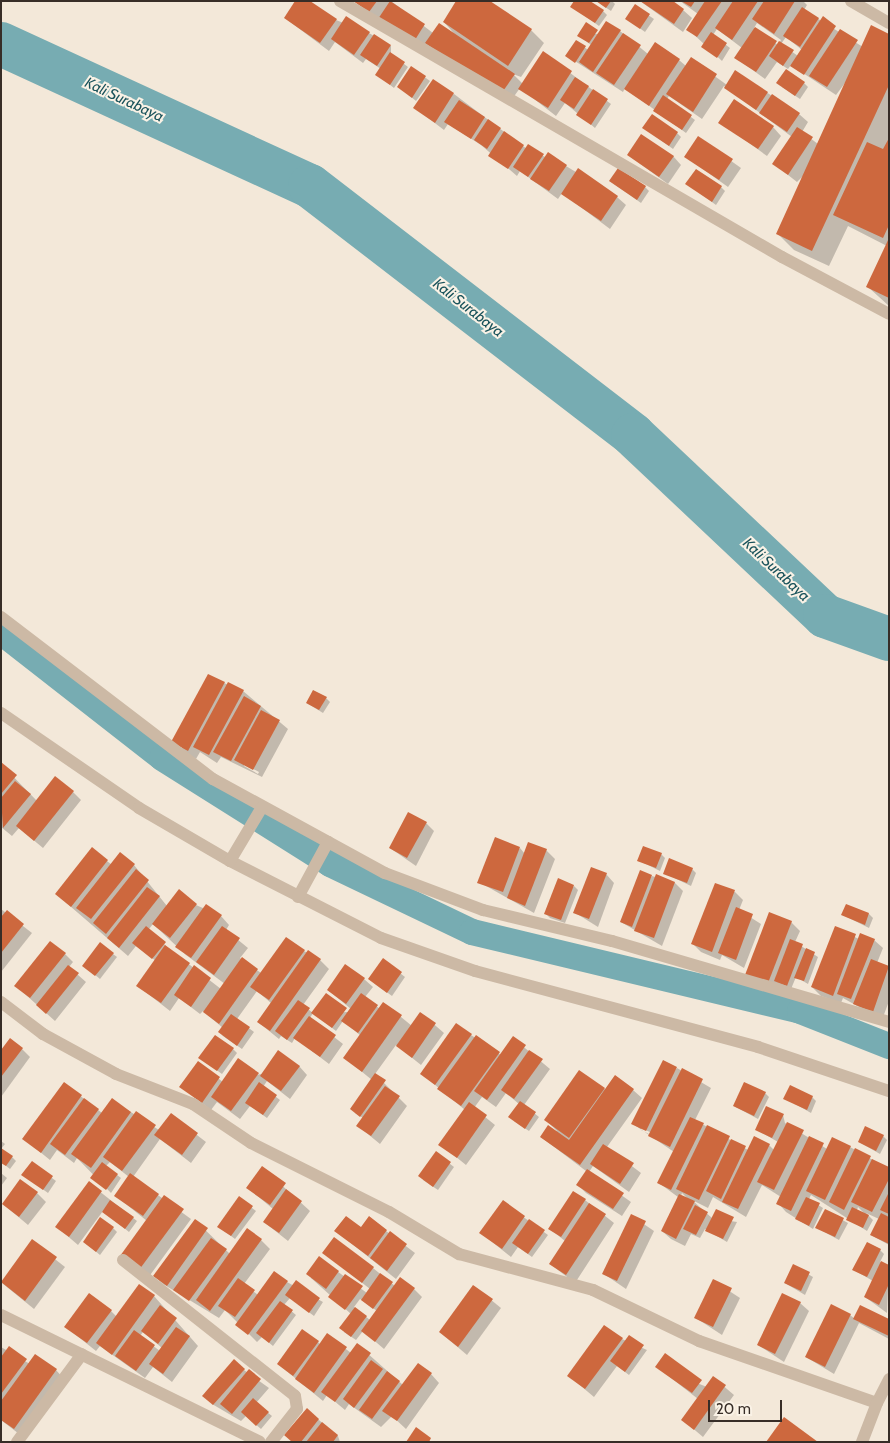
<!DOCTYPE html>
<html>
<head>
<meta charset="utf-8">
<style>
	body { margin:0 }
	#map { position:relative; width:890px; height:1443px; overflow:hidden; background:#f3e8d9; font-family:Cabin,sans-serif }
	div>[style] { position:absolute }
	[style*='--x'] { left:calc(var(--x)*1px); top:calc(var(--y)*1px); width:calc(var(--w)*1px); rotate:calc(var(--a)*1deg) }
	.shadow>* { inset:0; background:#0003 }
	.canal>* { height:26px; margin:-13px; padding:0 13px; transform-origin:13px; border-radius:13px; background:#77acb2 }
	.river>* { height:44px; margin:-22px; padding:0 22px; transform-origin:22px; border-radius:22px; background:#77acb2 }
	.building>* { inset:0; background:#cd683e }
	.street>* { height:12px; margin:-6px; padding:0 6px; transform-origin:6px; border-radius:6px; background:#ccb9a5 }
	span { translate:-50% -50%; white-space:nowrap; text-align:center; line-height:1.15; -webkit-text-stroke:4px #faf2e6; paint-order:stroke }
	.water-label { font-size:15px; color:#1a535b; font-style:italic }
	.frame { position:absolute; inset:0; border:2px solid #372d27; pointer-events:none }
	.scale { position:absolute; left:708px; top:1400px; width:74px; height:22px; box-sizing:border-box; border:2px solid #372d27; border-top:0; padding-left:6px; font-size:15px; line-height:18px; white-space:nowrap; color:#372d27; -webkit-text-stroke:4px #faf2e6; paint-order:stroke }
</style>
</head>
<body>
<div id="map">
	<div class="shadow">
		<i style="clip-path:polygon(354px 1px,391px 1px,433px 33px,457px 37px,444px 22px,531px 30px,544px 43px,521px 77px,513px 74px,523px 84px,544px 53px,611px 104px,595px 128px,565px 103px,556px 116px,520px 88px,510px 102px,422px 50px)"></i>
		<i style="clip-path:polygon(596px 1px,612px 1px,615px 4px,611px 11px)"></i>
		<i style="clip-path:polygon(640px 1px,683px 10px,692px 18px,683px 32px)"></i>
		<i style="clip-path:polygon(evenodd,680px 1px,803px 1px,807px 5px,804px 10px,863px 47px,889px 35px,889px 306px,868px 287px,887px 246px,848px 226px,829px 266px,794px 250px,777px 233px,805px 174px,797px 182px,774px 164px,792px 137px,724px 86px,702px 119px,669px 96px,667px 99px,695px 120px,686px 133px,625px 88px,623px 92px,567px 56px,577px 41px,588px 50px,591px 45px,579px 36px,620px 31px,648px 54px,679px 60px,686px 66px,691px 59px,727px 85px,736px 72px,799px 114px,808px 122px,802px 132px,818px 144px,848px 79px,836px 95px,791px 65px,788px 69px,777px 62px,765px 79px,736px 58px,742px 48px,717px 29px,713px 35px,730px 48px,722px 61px,688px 29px,698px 14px,680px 1px,757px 23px,781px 40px,778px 45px,754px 28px,757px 23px,680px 1px,786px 37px,802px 50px,798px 56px,781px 44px,786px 37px)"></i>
		<i style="clip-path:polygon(635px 6px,654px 19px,645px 32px,627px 19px)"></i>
		<i style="clip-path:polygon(572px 7px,603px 11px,607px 15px,599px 26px)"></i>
		<i style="clip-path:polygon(285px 18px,336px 20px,369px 33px,391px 46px,391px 54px,408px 67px,394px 88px,377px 75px,381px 69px,366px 59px,363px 63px,335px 42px,329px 51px)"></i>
		<i style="clip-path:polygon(412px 68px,430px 81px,416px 101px,399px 87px)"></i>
		<i style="clip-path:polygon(804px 83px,808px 87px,800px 99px,782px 87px)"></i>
		<i style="clip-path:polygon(454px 94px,527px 149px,566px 166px,617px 197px,626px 205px,610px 229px,562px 193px,558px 199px,520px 171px,517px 176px,481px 145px,448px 124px,444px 130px,415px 108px)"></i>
		<i style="clip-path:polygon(720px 122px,773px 127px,781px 136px,767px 156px)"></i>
		<i style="clip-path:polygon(644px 128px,677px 133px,681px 137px,673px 149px)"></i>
		<i style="clip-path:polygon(699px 138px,741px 168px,728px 187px,686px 157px)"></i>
		<i style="clip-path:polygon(628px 155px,673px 156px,681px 165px,668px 184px)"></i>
		<i style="clip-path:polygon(610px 181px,645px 187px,649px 191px,641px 203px)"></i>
		<i style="clip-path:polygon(687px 184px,721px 187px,725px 191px,716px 205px)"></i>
		<i style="clip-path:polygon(evenodd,224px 683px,243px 691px,288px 729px,262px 777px,221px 757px,217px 763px,200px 752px,196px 759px,181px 750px,224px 683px,244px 764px,259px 772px,258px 774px,244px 766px,244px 764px)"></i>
		<i style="clip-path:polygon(326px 698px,330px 702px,323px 713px,307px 703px)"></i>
		<i style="clip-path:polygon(1px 764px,37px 801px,73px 792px,81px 800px,43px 848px,19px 828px,12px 836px,1px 827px)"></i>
		<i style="clip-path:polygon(426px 823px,434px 831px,416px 866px,390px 848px)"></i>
		<i style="clip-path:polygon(520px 848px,525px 854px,546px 850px,555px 859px,534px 913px,479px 882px)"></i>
		<i style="clip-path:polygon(661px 854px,665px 858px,660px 871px,638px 860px)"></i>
		<i style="clip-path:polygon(evenodd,107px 861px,112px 865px,134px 865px,167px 906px,196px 905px,221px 916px,229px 925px,226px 930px,248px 948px,240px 958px,261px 973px,304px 951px,320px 960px,329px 969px,303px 1005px,313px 1013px,349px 1012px,351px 1009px,328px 990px,364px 979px,373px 987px,365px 997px,380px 1009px,384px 1003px,412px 1026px,421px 1013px,444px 1033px,421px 1065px,396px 1045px,375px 1074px,407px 1106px,380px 1144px,358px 1126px,363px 1118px,355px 1113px,372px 1080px,345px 1058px,361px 1036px,343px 1021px,336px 1031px,313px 1013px,310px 1018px,343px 1044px,329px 1064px,295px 1038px,292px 1043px,281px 1036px,279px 1039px,258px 1022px,271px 1003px,257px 991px,237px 1019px,254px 1032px,242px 1049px,223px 1036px,220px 1032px,223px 1028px,203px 1011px,200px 1014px,179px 998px,170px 1011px,138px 986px,156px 961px,136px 946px,128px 956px,56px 894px,107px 861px,153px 924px,186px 955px,225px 984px,221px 989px,168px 948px,149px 929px,153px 924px)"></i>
		<i style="clip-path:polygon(692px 869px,696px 873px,691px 886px,664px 873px)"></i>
		<i style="clip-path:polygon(606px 874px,614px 883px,598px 927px,574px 912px)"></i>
		<i style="clip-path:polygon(652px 876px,675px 883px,683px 891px,662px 946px,621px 922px)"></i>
		<i style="clip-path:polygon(716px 884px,735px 892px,743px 900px,739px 910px,761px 924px,744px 968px,722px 955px,720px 960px,701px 952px,693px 944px)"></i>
		<i style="clip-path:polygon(574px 886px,578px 890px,565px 923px,550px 918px,546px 914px)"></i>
		<i style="clip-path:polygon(1px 909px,32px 933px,1px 972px)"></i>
		<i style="clip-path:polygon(869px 914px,873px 918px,869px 928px,843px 915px)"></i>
		<i style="clip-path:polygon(791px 922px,800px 931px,795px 942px,818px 957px,808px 984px,796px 977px,791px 989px,755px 983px)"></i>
		<i style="clip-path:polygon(835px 928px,859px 939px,874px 940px,883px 948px,877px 963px,889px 967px,889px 1001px,882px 1020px,843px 998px,841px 1003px,821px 996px,812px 987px)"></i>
		<i style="clip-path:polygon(65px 954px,73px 962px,69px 967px,86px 982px,55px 1021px,16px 986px)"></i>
		<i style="clip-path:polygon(113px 954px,117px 957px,100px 979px,88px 969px)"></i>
		<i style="clip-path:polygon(383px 960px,405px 977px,392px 996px,374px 983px)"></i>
		<i style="clip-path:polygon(471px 1035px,501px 1055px,513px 1038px,550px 1069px,524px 1105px,539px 1117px,529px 1131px,514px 1121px,519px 1104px,506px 1093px,496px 1107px,482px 1097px,474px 1108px,495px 1125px,466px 1165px,440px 1144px,465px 1110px,422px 1074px)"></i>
		<i style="clip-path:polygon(22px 1049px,30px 1057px,1px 1097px,1px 1052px)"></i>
		<i style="clip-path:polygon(233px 1049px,237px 1053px,222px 1074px,204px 1061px)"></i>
		<i style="clip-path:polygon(198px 1063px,223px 1082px,299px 1066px,307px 1075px,290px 1099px,267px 1081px,263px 1087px,280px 1100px,267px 1118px,250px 1106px,240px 1119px,217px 1102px,211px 1110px,181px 1087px)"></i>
		<i style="clip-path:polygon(evenodd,677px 1068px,711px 1088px,695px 1120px,748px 1150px,769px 1145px,774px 1150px,778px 1142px,757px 1130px,783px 1115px,785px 1123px,827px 1149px,850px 1147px,889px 1169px,889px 1217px,883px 1216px,889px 1218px,889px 1245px,871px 1235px,879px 1219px,866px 1213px,873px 1220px,867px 1231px,811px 1195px,809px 1199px,823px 1208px,813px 1229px,786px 1212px,778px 1203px,781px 1197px,762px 1185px,746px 1217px,713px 1197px,708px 1208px,692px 1200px,712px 1218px,737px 1222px,727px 1242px,705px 1229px,700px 1238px,691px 1234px,685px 1246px,671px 1239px,662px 1231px,678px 1197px,659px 1183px,674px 1152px,633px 1124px,677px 1068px,641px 1128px,652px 1133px,651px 1135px,641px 1130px,641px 1128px,677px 1068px,682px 1193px,688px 1199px,681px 1196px,682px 1193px,677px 1068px,858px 1207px,864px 1213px,857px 1210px,858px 1207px)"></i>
		<i style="clip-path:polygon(64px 1083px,102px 1113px,112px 1100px,159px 1130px,171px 1115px,206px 1142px,191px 1163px,160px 1139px,133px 1177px,191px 1219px,148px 1278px,130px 1265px,147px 1221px,116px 1196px,129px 1177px,110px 1162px,106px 1166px,121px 1178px,111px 1193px,77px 1158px,74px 1163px,57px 1150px,50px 1160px,24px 1139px)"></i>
		<i style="clip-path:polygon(604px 1089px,633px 1090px,642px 1098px,607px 1147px,641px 1173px,629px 1192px,593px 1166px,589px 1172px,631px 1202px,622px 1216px,586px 1193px,578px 1185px,586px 1171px,541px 1137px,557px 1131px,546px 1120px)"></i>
		<i style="clip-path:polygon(765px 1093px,769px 1097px,758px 1119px,734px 1106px)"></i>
		<i style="clip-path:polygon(812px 1097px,816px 1101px,811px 1113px,785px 1098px)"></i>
		<i style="clip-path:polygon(883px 1136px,887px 1140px,880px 1154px,859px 1142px)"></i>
		<i style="clip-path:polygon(1px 1141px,5px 1144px,1px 1149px)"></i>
		<i style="clip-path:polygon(436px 1153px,454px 1167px,438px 1190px,423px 1180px)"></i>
		<i style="clip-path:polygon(12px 1157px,16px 1161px,10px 1169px,1px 1162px)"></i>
		<i style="clip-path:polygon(32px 1163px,56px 1181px,48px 1193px,27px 1178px)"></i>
		<i style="clip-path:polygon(263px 1168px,310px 1211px,288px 1241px,264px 1222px,273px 1209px,248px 1188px)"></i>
		<i style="clip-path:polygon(1px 1173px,7px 1178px,1px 1186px)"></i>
		<i style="clip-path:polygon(89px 1183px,137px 1221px,129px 1232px,103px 1211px,78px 1245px,57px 1227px)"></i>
		<i style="clip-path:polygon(37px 1193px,46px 1202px,28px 1225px,3px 1204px)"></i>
		<i style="clip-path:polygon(239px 1198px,256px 1211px,235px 1239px,223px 1230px)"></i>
		<i style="clip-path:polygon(585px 1200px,614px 1223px,575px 1283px,550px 1264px,565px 1241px,550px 1229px)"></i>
		<i style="clip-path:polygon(503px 1202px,548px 1235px,532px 1257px,518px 1247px,511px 1257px,481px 1233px)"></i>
		<i style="clip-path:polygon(826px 1211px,848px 1223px,839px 1240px,817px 1228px)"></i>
		<i style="clip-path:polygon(632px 1216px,654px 1231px,626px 1289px,604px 1274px)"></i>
		<i style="clip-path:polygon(369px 1218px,415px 1253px,396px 1279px,336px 1231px,361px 1228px)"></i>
		<i style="clip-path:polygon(195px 1220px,230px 1254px,248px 1230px,261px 1240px,270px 1249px,244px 1284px,258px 1295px,287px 1282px,323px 1302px,314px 1316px,290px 1298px,284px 1305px,296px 1315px,273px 1346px,262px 1337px,257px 1342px,225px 1310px,219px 1318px,163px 1284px,154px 1276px)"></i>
		<i style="clip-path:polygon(113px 1228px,117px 1232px,100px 1255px,84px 1242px)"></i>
		<i style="clip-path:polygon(32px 1241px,65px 1267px,34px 1309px,2px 1283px)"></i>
		<i style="clip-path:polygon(880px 1250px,884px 1254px,880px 1262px,889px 1266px,887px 1313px,865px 1297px,873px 1281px,854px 1270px)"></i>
		<i style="clip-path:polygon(evenodd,324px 1253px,373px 1268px,395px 1286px,414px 1289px,422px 1297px,384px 1349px,363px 1331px,356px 1340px,344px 1332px,351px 1314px,311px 1278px,319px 1258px,367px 1293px,370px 1289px,324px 1253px,360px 1299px,377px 1311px,370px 1320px,354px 1307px,360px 1299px)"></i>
		<i style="clip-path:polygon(794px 1266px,813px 1277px,805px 1295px,785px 1283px)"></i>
		<i style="clip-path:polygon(714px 1281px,740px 1298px,722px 1335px,696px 1318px)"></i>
		<i style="clip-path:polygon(474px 1286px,501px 1308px,467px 1355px,440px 1332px)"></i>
		<i style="clip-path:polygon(evenodd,154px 1296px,198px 1346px,172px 1382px,153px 1367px,145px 1378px,100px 1346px,96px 1351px,66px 1327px,111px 1311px,117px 1317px,154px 1296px,143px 1332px,162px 1348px,160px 1351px,140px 1336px,143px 1332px)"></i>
		<i style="clip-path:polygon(800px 1303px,809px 1311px,784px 1362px,758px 1345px)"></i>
		<i style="clip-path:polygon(850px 1315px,855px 1319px,889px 1321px,889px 1339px,859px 1323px,834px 1374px,806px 1357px)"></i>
		<i style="clip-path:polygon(328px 1335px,351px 1353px,357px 1344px,403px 1385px,431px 1374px,439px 1383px,406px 1429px,392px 1416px,381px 1427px,349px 1404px,345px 1410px,327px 1395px,323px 1401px,278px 1364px,318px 1342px,321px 1345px)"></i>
		<i style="clip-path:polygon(622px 1339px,647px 1350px,629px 1375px,617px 1366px,594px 1397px,569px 1376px)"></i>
		<i style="clip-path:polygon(1px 1347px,30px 1364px,56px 1370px,64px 1379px,23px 1437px,1px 1420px)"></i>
		<i style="clip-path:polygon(657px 1367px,707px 1387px,713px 1377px,734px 1395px,703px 1437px,683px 1420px,698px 1399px)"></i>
		<i style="clip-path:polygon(244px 1370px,269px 1388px,256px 1403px,272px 1416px,261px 1429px,246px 1416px,241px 1421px,212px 1404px)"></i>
		<i style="clip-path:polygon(307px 1410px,338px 1436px,340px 1442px,293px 1442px)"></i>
	</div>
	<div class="canal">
		<i style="--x:1;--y:632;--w:204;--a:38"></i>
		<i style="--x:162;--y:758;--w:199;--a:32.2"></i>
		<i style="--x:330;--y:864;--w:157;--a:25.6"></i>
		<i style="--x:472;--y:932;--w:337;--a:13.5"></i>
		<i style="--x:800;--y:1011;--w:96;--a:21.5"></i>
	</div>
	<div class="river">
		<i style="--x:1;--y:44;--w:340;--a:24.7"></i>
		<i style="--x:310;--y:186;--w:408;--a:37.6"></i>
		<i style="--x:633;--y:435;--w:264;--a:43.3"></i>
		<i style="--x:825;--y:616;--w:68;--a:19.8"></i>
	</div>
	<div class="building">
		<i style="clip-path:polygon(295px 1px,310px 1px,337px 19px,320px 43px,284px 18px)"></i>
		<i style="clip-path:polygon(353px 1px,377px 1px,369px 12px)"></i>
		<i style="clip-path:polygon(390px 1px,425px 24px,413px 43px,378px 19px)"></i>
		<i style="clip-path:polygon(456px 1px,490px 1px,532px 29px,508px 66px,443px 22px)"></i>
		<i style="clip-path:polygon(574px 1px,590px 1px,604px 10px,595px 23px,570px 7px)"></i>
		<i style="clip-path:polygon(596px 1px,611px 1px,606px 8px)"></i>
		<i style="clip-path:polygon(640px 1px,673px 1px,684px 9px,674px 24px)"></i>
		<i style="clip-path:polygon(681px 1px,695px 1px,691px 7px)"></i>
		<i style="clip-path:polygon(705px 1px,722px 1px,697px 37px,686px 30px)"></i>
		<i style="clip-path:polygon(733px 1px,758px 1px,732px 40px,715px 28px)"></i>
		<i style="clip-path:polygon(764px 1px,795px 1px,774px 34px,752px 19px)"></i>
		<i style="clip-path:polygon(635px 4px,650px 14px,640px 29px,625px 19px)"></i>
		<i style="clip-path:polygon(802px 7px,819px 18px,800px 47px,783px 36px)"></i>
		<i style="clip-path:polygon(346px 16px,370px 32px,354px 55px,331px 39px)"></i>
		<i style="clip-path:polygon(823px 16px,836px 26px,804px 75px,790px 66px)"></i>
		<i style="clip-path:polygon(606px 21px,621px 30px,593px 72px,579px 62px)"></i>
		<i style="clip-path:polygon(586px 22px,598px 30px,589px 43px,577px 36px)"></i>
		<i style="clip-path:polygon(439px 23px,515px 74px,501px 94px,425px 43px)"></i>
		<i style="clip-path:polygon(871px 25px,889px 34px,889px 85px,812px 251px,776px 234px)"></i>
		<i style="clip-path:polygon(755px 27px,777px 41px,756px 72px,734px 58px)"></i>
		<i style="clip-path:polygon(840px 29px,858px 40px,827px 87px,809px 76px)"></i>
		<i style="clip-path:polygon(711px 32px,727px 43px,717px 58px,701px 47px)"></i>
		<i style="clip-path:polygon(623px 33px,641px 45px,614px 85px,596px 73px)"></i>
		<i style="clip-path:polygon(374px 34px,391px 45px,377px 66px,360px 55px)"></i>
		<i style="clip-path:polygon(576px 40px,586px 46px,575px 63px,565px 56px)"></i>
		<i style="clip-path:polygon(779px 41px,794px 50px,783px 66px,769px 56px)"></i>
		<i style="clip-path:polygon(655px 42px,680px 59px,649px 106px,624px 89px)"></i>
		<i style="clip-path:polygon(543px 51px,572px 71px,548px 108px,518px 89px)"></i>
		<i style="clip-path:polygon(390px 52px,405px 62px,390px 85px,375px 75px)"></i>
		<i style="clip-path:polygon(691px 57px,717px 74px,693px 112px,666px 94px)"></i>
		<i style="clip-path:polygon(411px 66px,426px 76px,412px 98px,397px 87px)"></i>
		<i style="clip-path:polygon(786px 69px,805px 82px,795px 96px,776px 83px)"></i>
		<i style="clip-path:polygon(735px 70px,768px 92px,756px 110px,724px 88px)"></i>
		<i style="clip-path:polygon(575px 77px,589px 86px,574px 109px,560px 100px)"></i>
		<i style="clip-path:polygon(433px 79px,454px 93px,435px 123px,413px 108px)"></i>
		<i style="clip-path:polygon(593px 89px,608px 99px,591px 125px,576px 115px)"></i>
		<i style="clip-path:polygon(772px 94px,800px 113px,787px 132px,759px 113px)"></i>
		<i style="clip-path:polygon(663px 95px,692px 115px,682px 130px,653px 111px)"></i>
		<i style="clip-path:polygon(734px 99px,774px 126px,758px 149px,718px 123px)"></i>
		<i style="clip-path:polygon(459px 100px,485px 117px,471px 139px,444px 122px)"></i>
		<i style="clip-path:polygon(652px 114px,678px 132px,669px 146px,642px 128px)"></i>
		<i style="clip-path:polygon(488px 119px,501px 128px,487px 149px,474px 140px)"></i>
		<i style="clip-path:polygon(797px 127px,813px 137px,788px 175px,772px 164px)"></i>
		<i style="clip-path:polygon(504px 131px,524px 145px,508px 169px,488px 156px)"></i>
		<i style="clip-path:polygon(641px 134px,674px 156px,659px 177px,627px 155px)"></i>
		<i style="clip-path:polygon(698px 136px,733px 159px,719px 180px,684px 157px)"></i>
		<i style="clip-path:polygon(889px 138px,889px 225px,883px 238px,833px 215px,867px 142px,883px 149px)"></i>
		<i style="clip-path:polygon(528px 144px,544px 154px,528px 177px,513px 167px)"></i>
		<i style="clip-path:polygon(548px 152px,567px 165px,549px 191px,530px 179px)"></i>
		<i style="clip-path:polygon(578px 168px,618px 196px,601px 221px,561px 194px)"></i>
		<i style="clip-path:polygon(618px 168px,646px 186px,637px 200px,609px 181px)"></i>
		<i style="clip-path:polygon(696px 169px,722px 186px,712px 202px,685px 184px)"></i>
		<i style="clip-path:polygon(889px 238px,889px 298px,866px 287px)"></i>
		<i style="clip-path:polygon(208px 674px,225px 682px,188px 751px,171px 742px)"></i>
		<i style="clip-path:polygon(228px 682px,244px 690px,209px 755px,193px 747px)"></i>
		<i style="clip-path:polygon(313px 690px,327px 697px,319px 710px,306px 703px)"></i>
		<i style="clip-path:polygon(244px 696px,261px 706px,231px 761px,213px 752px)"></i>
		<i style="clip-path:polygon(261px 710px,280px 720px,253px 770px,234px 760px)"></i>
		<i style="clip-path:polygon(1px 762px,17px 775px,1px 794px)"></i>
		<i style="clip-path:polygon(55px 776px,74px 791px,34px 841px,16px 826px)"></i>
		<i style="clip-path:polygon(15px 781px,31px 794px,3px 828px,1px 798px)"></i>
		<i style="clip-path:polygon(408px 812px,427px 822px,407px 858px,389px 848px)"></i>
		<i style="clip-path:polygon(495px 837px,520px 847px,503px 892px,477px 883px)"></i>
		<i style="clip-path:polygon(528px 842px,547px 849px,525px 906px,507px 898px)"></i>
		<i style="clip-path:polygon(643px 846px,662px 853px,656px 868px,637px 861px)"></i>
		<i style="clip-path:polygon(92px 847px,108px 860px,71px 907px,55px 894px)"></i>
		<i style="clip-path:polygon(120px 852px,135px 864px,91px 919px,76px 908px)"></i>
		<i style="clip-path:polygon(669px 858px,693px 868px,687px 883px,663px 874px)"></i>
		<i style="clip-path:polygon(591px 867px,607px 873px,589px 919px,573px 913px)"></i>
		<i style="clip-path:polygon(136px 869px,149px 880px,106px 934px,93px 923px)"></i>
		<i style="clip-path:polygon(640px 870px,652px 875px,632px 927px,620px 922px)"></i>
		<i style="clip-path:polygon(656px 874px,675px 882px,654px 938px,634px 931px)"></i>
		<i style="clip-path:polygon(558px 878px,574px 885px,561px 920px,544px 914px)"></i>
		<i style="clip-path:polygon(715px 883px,735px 890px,712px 952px,691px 944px)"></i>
		<i style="clip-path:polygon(147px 887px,160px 896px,119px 948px,107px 938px)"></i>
		<i style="clip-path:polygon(179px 889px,197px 904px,170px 938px,152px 924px)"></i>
		<i style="clip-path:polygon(206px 904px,222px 915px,191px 958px,175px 947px)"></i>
		<i style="clip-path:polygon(846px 904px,869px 913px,865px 925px,841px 915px)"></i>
		<i style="clip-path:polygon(736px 907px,753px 914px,736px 960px,718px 953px)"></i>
		<i style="clip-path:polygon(7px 910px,24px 924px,1px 953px,1px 917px)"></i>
		<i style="clip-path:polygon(769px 912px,792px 921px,768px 983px,745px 975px)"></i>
		<i style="clip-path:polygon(146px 926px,166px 942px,152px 959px,132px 943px)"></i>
		<i style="clip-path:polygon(222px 926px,240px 938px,214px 975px,196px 962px)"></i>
		<i style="clip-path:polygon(835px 926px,856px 934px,833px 996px,811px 987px)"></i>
		<i style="clip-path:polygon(860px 933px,875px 939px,851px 999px,837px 994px)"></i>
		<i style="clip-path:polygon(286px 937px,305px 950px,269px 1000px,250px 987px)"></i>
		<i style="clip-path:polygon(790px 939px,803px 944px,787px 986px,774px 981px)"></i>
		<i style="clip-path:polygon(50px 941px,66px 953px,30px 998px,14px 986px)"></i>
		<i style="clip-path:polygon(100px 942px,114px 953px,95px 976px,82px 966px)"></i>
		<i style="clip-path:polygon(165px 945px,190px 963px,161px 1003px,136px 986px)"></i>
		<i style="clip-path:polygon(806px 948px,815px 952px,804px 981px,794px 978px)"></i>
		<i style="clip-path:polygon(308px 950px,321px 959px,270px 1031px,257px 1022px)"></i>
		<i style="clip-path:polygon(242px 957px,258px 969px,219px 1024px,203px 1012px)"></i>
		<i style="clip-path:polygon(383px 958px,402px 972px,387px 993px,368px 979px)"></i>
		<i style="clip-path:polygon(871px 959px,889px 966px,873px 1012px,853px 1004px)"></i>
		<i style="clip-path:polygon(345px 964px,365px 978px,346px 1004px,327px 990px)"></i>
		<i style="clip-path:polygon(68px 965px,79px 973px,46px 1014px,36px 1005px)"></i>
		<i style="clip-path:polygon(194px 965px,211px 978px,191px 1007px,174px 995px)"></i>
		<i style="clip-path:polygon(326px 993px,347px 1008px,332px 1028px,311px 1013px)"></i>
		<i style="clip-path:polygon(361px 993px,378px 1005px,358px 1033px,341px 1021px)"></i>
		<i style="clip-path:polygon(298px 1000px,310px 1008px,287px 1040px,275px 1031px)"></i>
		<i style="clip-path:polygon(383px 1002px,402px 1015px,362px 1072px,343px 1058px)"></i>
		<i style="clip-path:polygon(420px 1012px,436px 1023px,412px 1058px,396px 1046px)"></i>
		<i style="clip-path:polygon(231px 1014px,250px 1027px,237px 1046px,218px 1032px)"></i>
		<i style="clip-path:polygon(309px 1016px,336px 1035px,320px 1057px,293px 1038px)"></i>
		<i style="clip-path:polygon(456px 1023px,472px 1034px,435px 1085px,420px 1074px)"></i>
		<i style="clip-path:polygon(215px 1035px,234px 1048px,217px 1071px,198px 1058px)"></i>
		<i style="clip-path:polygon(476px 1035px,500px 1052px,461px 1106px,437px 1089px)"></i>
		<i style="clip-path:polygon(513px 1036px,526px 1045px,487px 1100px,474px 1091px)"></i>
		<i style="clip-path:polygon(10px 1038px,23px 1048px,1px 1077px,1px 1050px)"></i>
		<i style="clip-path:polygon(278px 1050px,300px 1066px,281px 1091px,260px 1076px)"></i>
		<i style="clip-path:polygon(529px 1050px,543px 1059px,514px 1099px,501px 1090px)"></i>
		<i style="clip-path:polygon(238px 1058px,259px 1073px,231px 1111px,211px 1097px)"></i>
		<i style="clip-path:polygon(663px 1060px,677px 1067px,646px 1131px,631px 1124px)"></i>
		<i style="clip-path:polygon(198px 1061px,220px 1077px,202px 1103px,179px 1087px)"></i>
		<i style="clip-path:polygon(682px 1068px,703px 1079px,670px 1147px,648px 1136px)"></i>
		<i style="clip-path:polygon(579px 1070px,605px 1088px,569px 1138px,544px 1120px)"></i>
		<i style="clip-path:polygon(375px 1073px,386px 1080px,360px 1117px,350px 1109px)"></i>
		<i style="clip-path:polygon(615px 1075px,634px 1089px,580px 1165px,540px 1137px,548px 1125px,569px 1140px)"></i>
		<i style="clip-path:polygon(64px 1082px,82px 1095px,41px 1153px,22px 1139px)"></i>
		<i style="clip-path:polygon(259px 1082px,277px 1095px,263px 1115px,245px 1103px)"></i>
		<i style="clip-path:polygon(744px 1082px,766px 1092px,754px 1116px,733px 1106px)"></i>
		<i style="clip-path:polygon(790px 1085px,813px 1096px,807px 1110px,783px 1099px)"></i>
		<i style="clip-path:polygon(385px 1086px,400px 1096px,371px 1136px,356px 1126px)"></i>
		<i style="clip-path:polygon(84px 1098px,99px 1109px,65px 1155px,50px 1144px)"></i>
		<i style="clip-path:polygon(112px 1098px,131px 1112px,91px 1168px,71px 1154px)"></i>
		<i style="clip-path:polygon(520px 1101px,536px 1112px,525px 1129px,508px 1117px)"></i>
		<i style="clip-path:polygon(469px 1102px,487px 1115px,457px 1158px,438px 1145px)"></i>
		<i style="clip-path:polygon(766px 1106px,784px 1114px,772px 1138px,755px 1130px)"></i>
		<i style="clip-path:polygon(136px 1111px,156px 1125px,122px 1171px,103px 1157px)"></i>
		<i style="clip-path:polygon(171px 1113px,198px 1133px,182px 1155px,154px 1135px)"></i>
		<i style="clip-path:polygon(690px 1117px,704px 1123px,671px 1190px,657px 1183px)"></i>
		<i style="clip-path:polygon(787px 1122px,804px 1130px,774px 1190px,757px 1182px)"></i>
		<i style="clip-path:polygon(707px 1125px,730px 1136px,699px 1200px,676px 1189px)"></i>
		<i style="clip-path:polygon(865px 1126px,884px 1135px,876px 1151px,858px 1142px)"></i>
		<i style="clip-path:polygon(754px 1136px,770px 1144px,738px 1209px,722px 1202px)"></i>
		<i style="clip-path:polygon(809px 1136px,824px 1143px,791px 1211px,776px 1204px)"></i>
		<i style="clip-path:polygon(832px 1137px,851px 1146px,825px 1200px,806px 1191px)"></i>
		<i style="clip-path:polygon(731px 1139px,746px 1146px,721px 1199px,706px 1191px)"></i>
		<i style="clip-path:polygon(603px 1144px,634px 1163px,620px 1184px,590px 1164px)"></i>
		<i style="clip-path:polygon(1px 1148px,13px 1156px,6px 1166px,1px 1163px)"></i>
		<i style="clip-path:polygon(855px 1148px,871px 1156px,844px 1210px,829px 1202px)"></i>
		<i style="clip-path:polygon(436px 1151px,451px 1162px,433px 1187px,418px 1176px)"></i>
		<i style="clip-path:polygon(872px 1159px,889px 1167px,889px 1179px,872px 1212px,851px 1202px)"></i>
		<i style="clip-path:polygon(32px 1161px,53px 1176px,43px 1190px,21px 1175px)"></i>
		<i style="clip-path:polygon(102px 1162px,118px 1174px,106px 1190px,90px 1178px)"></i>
		<i style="clip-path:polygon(262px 1166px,286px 1183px,270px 1205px,246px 1188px)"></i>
		<i style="clip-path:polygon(587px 1169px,624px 1193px,613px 1209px,576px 1185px)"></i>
		<i style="clip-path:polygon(130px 1173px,159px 1194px,143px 1216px,114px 1196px)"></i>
		<i style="clip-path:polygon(20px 1179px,38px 1192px,19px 1217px,2px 1204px)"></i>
		<i style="clip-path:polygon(89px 1181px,102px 1191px,69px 1237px,55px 1227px)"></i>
		<i style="clip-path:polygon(286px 1189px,302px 1201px,279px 1233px,263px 1222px)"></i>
		<i style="clip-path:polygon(573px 1191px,586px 1199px,561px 1237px,548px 1229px)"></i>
		<i style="clip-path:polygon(889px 1192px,889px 1214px,880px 1210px)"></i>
		<i style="clip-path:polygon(679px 1194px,695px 1201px,676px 1239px,661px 1231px)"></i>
		<i style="clip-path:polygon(164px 1195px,184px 1209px,139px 1270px,120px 1256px)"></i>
		<i style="clip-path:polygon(239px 1196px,253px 1206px,231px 1236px,217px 1227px)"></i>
		<i style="clip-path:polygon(806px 1197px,820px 1203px,809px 1226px,795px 1219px)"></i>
		<i style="clip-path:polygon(110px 1200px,134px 1217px,125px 1229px,102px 1212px)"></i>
		<i style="clip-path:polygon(503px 1200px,525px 1216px,502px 1249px,479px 1233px)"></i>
		<i style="clip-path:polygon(589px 1203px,606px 1214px,566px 1275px,549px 1264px)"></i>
		<i style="clip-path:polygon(695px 1205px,708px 1212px,696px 1235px,683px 1229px)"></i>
		<i style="clip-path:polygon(852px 1207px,869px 1215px,863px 1228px,846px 1220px)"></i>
		<i style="clip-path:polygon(716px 1209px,734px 1217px,723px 1239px,705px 1231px)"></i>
		<i style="clip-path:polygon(825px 1209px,844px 1218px,835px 1237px,815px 1228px)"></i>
		<i style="clip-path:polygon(881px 1213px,889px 1217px,889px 1244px,870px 1235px)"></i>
		<i style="clip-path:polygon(631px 1214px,646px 1221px,617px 1281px,602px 1274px)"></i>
		<i style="clip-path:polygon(346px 1216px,361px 1227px,369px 1216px,387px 1230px,368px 1256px,334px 1231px)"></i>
		<i style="clip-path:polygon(100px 1217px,114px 1227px,96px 1252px,83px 1242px)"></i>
		<i style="clip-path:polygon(195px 1219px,208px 1228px,167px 1286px,153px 1276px)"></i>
		<i style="clip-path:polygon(529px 1219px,545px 1230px,528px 1254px,512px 1243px)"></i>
		<i style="clip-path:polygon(247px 1228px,262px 1239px,210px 1311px,196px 1300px)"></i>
		<i style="clip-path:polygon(390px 1231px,407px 1244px,387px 1271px,370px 1258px)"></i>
		<i style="clip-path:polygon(334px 1237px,374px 1267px,362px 1283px,322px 1253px)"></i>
		<i style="clip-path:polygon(211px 1238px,227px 1249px,189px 1301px,173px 1290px)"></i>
		<i style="clip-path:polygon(32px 1239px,57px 1257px,25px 1301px,1px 1282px)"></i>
		<i style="clip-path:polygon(867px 1242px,881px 1249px,867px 1277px,852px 1270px)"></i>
		<i style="clip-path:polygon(319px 1256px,339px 1271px,326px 1289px,306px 1274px)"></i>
		<i style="clip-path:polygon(881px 1261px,889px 1265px,889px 1284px,879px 1305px,864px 1297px)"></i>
		<i style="clip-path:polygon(793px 1264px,810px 1272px,801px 1291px,784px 1283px)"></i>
		<i style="clip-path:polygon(274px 1271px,288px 1281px,248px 1335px,235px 1325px)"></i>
		<i style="clip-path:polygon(380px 1273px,393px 1282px,373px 1309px,361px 1300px)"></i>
		<i style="clip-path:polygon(345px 1274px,363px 1286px,345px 1310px,328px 1297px)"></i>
		<i style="clip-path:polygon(400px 1277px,415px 1288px,375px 1342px,361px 1331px)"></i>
		<i style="clip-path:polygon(238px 1278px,255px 1290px,235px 1317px,218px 1306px)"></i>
		<i style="clip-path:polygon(713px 1279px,732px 1288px,713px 1327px,694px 1318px)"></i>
		<i style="clip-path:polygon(296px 1280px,320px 1298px,309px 1313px,285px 1295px)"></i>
		<i style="clip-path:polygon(139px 1284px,155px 1295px,112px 1355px,96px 1343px)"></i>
		<i style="clip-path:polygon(473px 1285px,493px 1299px,458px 1347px,439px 1332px)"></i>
		<i style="clip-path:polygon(89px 1293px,112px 1310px,87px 1343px,64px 1327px)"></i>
		<i style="clip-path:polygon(782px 1293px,801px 1302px,775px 1354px,757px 1345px)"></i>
		<i style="clip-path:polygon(280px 1301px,293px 1310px,269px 1343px,256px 1333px)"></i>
		<i style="clip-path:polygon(831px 1304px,851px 1314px,825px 1367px,805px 1357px)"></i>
		<i style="clip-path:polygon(160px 1305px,177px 1318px,158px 1344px,141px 1331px)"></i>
		<i style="clip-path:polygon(860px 1305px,889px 1319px,889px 1336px,853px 1319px)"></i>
		<i style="clip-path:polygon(355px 1307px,367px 1316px,351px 1337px,339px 1328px)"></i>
		<i style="clip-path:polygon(604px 1325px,623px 1338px,585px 1389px,567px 1376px)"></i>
		<i style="clip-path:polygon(176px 1327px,190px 1336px,163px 1374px,149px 1364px)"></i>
		<i style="clip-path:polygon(302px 1329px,319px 1341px,293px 1376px,277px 1364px)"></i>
		<i style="clip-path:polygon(134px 1330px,155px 1345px,136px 1371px,115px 1356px)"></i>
		<i style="clip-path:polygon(327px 1333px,347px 1347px,314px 1393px,295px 1379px)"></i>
		<i style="clip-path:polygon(629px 1335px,644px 1345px,625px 1372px,610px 1361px)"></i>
		<i style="clip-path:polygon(357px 1343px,371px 1353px,335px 1402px,321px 1392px)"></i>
		<i style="clip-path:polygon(9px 1346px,27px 1359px,1px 1394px,1px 1357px)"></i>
		<i style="clip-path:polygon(665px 1353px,702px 1380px,692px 1393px,655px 1367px)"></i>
		<i style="clip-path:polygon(35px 1354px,57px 1369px,14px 1429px,1px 1420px,1px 1401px)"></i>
		<i style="clip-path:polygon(234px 1359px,245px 1369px,213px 1405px,202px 1396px)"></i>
		<i style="clip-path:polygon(371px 1360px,383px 1369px,354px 1408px,343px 1399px)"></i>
		<i style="clip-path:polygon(418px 1363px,432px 1373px,397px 1421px,382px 1411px)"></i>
		<i style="clip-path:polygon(249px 1369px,261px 1379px,232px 1414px,220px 1404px)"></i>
		<i style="clip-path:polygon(387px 1371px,400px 1381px,372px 1419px,359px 1410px)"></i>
		<i style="clip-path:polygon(713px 1376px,726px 1385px,694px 1430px,681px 1420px)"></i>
		<i style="clip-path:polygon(253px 1398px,269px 1412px,256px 1426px,241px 1412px)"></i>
		<i style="clip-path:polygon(307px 1408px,319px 1419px,301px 1442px,292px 1442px,284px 1435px)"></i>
		<i style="clip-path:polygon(784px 1417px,818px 1442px,766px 1442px)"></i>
		<i style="clip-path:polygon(322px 1422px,338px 1435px,333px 1442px,306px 1442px)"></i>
		<i style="clip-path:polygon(416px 1427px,431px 1438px,429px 1442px,406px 1442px)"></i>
	</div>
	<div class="street">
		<i style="--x:340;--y:1;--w:511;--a:30.08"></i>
		<i style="--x:782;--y:257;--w:121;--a:28"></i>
		<i style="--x:851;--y:1;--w:44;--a:30.1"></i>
		<i style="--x:1;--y:617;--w:267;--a:37.4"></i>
		<i style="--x:213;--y:779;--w:196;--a:28.7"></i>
		<i style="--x:385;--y:873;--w:105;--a:20.7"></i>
		<i style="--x:483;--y:910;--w:133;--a:13.5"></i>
		<i style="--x:612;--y:941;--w:289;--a:16.3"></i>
		<i style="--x:1;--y:713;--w:168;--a:34.5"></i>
		<i style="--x:139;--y:808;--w:105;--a:30.2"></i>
		<i style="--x:230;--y:861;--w:169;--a:27"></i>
		<i style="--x:381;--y:938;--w:100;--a:19.3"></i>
		<i style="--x:475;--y:971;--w:293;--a:15"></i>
		<i style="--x:758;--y:1047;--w:138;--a:18.6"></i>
		<i style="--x:230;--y:861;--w:63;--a:-59.3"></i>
		<i style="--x:298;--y:897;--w:63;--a:-61.4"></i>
		<i style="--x:1;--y:1002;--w:53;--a:37.3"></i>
		<i style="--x:43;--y:1034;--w:83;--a:28.7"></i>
		<i style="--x:116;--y:1074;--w:83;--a:21.3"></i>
		<i style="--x:193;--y:1104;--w:70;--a:33.9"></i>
		<i style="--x:251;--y:1143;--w:154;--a:26.6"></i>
		<i style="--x:389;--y:1212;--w:82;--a:31"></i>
		<i style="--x:459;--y:1254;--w:139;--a:15"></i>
		<i style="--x:593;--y:1290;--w:118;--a:25.7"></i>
		<i style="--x:699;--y:1341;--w:188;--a:19.2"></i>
		<i style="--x:877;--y:1403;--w:27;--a:-63"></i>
		<i style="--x:123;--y:1260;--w:219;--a:38.3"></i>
		<i style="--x:295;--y:1396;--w:13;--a:81"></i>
		<i style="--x:297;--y:1409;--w:42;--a:128.2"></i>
		<i style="--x:1;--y:1315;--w:288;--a:26.1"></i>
		<i style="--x:17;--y:1442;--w:109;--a:-53.5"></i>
		<i style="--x:862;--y:1442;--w:42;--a:-69"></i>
	</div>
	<div class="water-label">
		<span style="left:124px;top:100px;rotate:25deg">Kali Surabaya</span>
		<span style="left:468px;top:308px;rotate:38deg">Kali Surabaya</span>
		<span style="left:776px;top:570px;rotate:43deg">Kali Surabaya</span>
	</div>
	<div class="frame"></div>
	<div class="scale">20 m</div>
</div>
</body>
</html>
